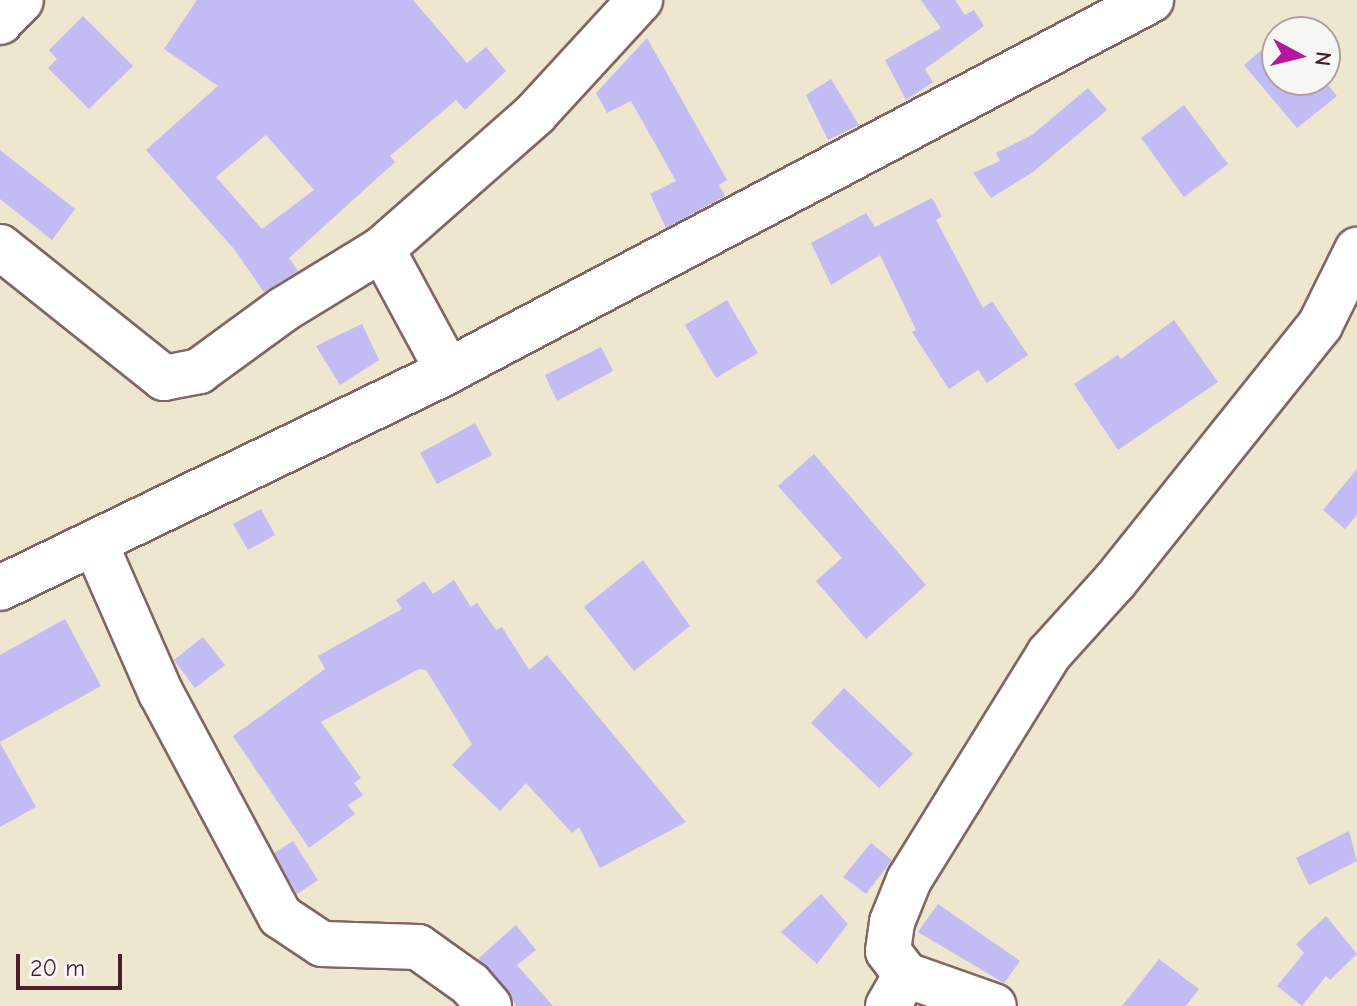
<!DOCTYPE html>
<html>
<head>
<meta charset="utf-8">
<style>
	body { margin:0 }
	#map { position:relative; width:1357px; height:1006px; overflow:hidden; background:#eee6ce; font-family:"Comic Neue",sans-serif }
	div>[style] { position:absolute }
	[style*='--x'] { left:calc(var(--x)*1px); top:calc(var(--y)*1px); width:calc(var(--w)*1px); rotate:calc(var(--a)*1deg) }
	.building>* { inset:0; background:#c3bbf3 }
	.roads { filter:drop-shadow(2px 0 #836564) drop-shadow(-2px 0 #836564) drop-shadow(0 2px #836564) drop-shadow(0 -2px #836564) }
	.minor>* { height:44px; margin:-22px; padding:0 22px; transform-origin:22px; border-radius:22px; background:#fff }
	span { translate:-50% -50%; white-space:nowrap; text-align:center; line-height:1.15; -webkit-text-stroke:6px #f6f6f2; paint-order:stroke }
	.north { position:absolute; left:1261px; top:16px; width:80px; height:80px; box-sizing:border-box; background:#f6f6f2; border:2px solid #b1a0a2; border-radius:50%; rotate:97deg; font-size:22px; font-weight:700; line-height:32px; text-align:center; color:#4a1f2b }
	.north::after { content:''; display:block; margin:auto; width:28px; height:36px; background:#b5179e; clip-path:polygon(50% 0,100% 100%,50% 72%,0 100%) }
	.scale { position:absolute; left:16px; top:954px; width:106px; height:36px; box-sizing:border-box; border:4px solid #4a1f2b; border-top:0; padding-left:10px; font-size:24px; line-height:28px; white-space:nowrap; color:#4a1f2b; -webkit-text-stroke:6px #f6f6f2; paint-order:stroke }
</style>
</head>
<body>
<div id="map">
	<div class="building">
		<i style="clip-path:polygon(evenodd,197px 0,413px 0,467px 63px,486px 47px,506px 71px,465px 110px,456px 100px,390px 156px,395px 162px,289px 258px,298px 271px,264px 292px,234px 249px,146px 150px,218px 86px,164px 49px,197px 0,266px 135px,314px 190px,262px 229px,216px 177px,266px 135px)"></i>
		<i style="clip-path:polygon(921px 0,955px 0,965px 15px,974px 10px,984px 26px,925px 69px,933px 82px,906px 100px,885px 60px,941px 28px)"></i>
		<i style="clip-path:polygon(83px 16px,133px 66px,89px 109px,48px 68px,57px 59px,49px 50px)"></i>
		<i style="clip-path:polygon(1277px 37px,1277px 80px,1324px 80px,1337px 96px,1297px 128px,1244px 65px)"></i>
		<i style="clip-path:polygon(647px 38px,727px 180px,719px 185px,725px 196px,666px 228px,650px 194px,676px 181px,631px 101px,607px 113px,596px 93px)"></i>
		<i style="clip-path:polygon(831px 79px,859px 125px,828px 140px,806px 95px)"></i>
		<i style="clip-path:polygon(1088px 88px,1107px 110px,1033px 172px,991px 198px,973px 173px,1000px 161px,996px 153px,1032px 135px)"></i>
		<i style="clip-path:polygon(1184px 105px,1228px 164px,1184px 197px,1141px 138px)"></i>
		<i style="clip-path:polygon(0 150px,75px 209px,52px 240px,0 199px)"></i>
		<i style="clip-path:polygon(932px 198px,942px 216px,936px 220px,983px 308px,992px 301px,1028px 355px,987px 383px,978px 370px,949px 389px,912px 332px,916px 330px,880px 255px,831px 285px,811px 243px,866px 213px,875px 227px)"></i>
		<i style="clip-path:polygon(727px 300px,758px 353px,716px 378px,685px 325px)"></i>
		<i style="clip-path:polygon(1174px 320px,1218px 382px,1118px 450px,1074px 384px,1118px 355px,1121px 359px)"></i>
		<i style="clip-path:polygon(362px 324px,379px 360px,340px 385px,316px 346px)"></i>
		<i style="clip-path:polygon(601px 347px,613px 371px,557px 401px,545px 375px)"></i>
		<i style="clip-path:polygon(475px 423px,492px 455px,437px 484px,420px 453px)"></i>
		<i style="clip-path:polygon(814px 454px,926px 585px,866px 639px,816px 581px,842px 558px,778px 486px)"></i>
		<i style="clip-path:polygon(1357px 469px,1357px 515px,1345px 529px,1323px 510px)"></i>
		<i style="clip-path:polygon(261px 509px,275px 535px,248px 550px,233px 524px)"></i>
		<i style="clip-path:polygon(643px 560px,690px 626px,634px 671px,584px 607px)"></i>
		<i style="clip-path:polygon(454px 580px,471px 607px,477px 603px,496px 630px,502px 627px,529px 670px,547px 655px,686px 822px,600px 868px,579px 827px,572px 833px,526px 783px,500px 811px,452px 765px,472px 744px,426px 670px,419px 669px,321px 722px,361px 778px,354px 783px,363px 795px,348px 805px,355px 814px,309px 848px,233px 736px,325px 669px,318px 656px,402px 609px,396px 600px,424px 581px,433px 594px)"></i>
		<i style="clip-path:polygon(65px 619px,101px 686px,0 742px,0 655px)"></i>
		<i style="clip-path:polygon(203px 637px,225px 665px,195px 688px,174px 660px)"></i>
		<i style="clip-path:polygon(844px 688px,913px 754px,879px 788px,811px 723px)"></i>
		<i style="clip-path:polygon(0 743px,36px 807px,0 827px)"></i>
		<i style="clip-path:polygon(1349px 831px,1357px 861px,1309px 885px,1296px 858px)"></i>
		<i style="clip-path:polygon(293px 841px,318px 880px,297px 894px,274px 853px)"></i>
		<i style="clip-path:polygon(871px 843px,892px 860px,866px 894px,843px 877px)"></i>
		<i style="clip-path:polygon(821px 894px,848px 924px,817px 964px,781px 932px)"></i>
		<i style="clip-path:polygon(938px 904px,1020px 961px,1004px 983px,918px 932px)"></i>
		<i style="clip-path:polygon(1326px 916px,1357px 954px,1330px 980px,1326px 976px,1302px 1006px,1277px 986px,1304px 953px,1296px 944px)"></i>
		<i style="clip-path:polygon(516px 925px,536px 950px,517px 965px,553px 1006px,516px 1006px,508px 990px,478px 959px)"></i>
		<i style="clip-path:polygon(1159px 959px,1199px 989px,1186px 1006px,1122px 1006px)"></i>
	</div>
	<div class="roads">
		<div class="minor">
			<i style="--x:0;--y:22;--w:30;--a:-46"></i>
			<i style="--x:0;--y:247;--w:210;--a:38.6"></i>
			<i style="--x:164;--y:378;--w:36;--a:-11"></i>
			<i style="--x:199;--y:371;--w:105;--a:-36.1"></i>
			<i style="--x:284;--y:309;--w:115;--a:-31.5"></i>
			<i style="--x:448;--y:371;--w:139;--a:-118.4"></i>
			<i style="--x:382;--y:249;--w:205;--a:-41.4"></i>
			<i style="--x:536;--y:113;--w:154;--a:-47.4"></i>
			<i style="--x:95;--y:543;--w:164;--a:66.3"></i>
			<i style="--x:161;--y:693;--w:253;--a:61.9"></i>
			<i style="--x:280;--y:916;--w:50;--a:33.7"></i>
			<i style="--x:322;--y:944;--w:96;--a:1.8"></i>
			<i style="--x:418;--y:947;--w:64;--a:35.4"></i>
			<i style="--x:470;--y:984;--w:29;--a:49"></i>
			<i style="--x:0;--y:588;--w:498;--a:-25.8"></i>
			<i style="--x:448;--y:371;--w:795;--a:-27.82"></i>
			<i style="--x:906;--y:975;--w:93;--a:19.4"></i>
			<i style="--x:888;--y:1006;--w:36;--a:-60"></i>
			<i style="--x:906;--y:975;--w:30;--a:-127"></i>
			<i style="--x:888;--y:951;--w:29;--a:-82"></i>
			<i style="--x:892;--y:922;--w:45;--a:-68"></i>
			<i style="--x:909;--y:880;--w:99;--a:-58.2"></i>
			<i style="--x:961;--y:796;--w:167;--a:-58.2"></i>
			<i style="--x:1049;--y:654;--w:98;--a:-47.9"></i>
			<i style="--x:1115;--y:581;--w:328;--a:-51.3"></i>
			<i style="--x:1320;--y:325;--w:84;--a:-63.7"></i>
		</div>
	</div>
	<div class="north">N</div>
	<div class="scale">20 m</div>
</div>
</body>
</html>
